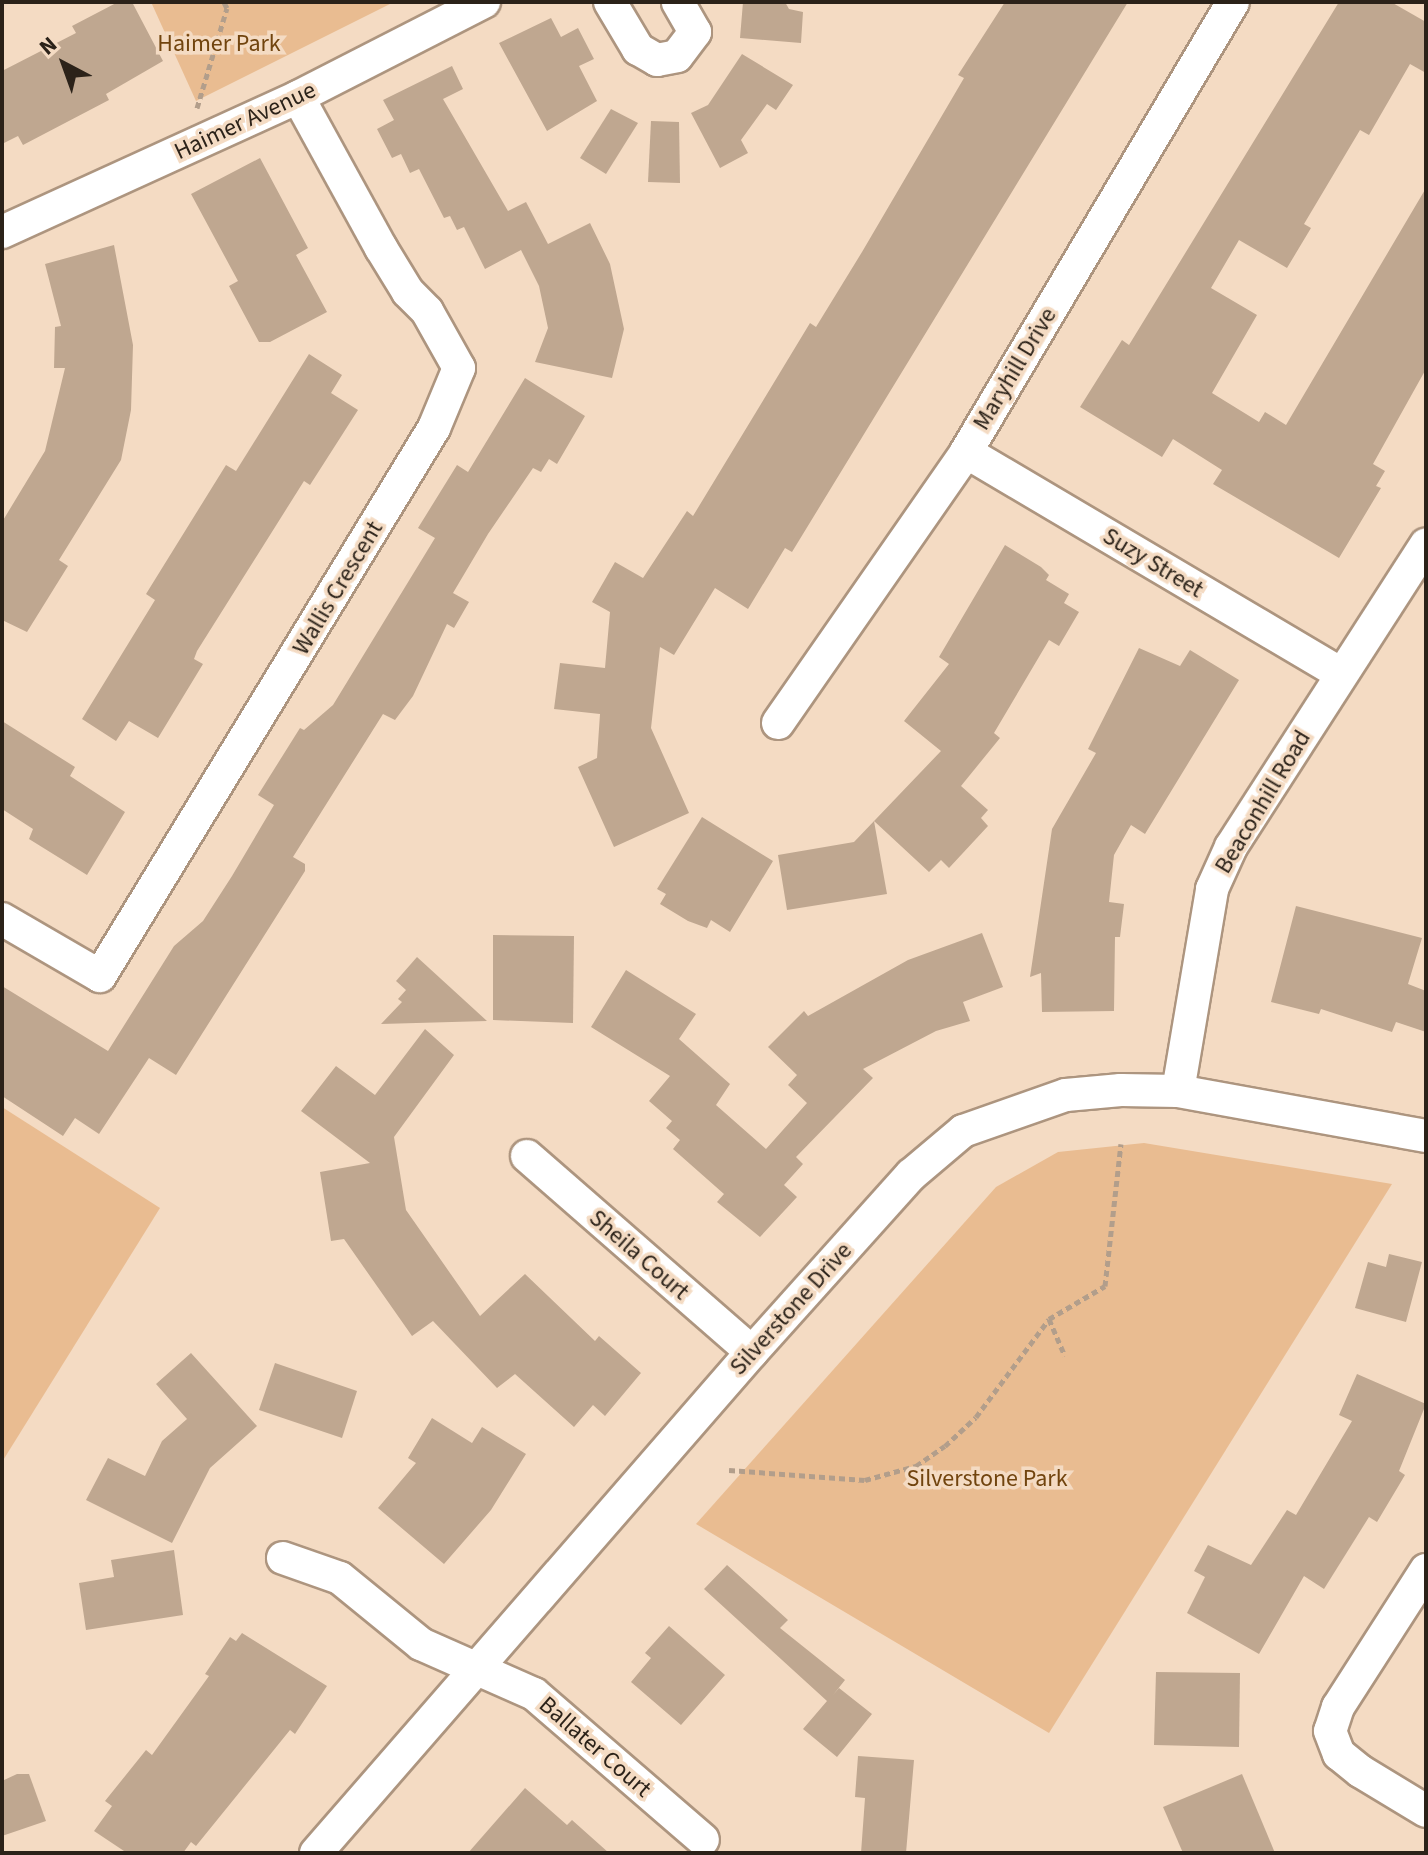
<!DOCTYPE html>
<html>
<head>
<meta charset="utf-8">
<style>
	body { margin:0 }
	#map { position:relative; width:1428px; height:1855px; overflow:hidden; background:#f4dbc3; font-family:"Source Sans 3",sans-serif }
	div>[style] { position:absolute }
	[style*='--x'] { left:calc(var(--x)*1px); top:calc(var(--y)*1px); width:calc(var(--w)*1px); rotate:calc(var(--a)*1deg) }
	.green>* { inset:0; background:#e9bc91 }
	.building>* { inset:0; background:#bfa790 }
	.path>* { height:5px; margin-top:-2.5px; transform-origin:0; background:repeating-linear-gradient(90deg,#b29e8b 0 6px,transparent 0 10px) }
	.roads { filter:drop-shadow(2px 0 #ad957f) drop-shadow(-2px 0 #ad957f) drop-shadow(0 2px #ad957f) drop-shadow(0 -2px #ad957f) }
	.minor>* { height:32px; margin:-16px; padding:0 16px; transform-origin:16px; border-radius:16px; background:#fff }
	span { translate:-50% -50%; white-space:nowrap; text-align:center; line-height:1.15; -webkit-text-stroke:7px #f4dbc3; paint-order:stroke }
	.park-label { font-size:24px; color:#71440e }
	.street-label { font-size:24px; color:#2b2219 }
	.frame { position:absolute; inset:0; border:4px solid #2b2219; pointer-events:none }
	.north { position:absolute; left:24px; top:24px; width:80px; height:80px; -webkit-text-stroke:6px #f4dbc3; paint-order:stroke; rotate:319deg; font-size:22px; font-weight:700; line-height:32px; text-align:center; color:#2b2219 }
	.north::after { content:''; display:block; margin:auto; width:28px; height:36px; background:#2b2219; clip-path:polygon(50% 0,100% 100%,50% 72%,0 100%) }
</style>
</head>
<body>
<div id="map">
	<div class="green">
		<i style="clip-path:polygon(151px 2px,394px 2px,196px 101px)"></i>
		<i style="clip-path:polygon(2px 1107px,160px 1208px,2px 1462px)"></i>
		<i style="clip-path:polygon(1144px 1143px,1392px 1184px,1049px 1733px,696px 1524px,996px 1187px,1058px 1152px)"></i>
	</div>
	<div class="building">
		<i style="clip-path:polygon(118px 2px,132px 2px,163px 61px,106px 94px,109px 100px,23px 145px,18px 136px,2px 144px,2px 71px,76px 33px,72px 26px)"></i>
		<i style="clip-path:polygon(743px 2px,785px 2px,789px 9px,803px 12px,801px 43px,740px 38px)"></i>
		<i style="clip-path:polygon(1005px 2px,1128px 2px,792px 552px,785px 548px,748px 609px,715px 588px,674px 655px,660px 647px,651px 728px,689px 813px,614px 847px,578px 767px,597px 758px,600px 714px,554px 709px,560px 663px,605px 668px,610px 612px,592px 602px,615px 562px,643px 578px,687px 511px,693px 516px,810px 323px,816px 327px,862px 252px,964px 78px,958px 75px)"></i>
		<i style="clip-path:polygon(1339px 2px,1391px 2px,1426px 22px,1426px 73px,1410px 64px,1369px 135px,1360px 130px,1304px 224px,1311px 228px,1287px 268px,1239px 240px,1211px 288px,1257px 315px,1212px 393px,1259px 422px,1265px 412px,1286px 425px,1426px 188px,1426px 369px,1373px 464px,1385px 471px,1376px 486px,1381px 488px,1339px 558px,1213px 484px,1222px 470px,1173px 439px,1162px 457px,1080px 407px,1122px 340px,1129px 345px)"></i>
		<i style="clip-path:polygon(551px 18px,561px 37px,578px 28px,594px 59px,579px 66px,597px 101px,547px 131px,499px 43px)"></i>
		<i style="clip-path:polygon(742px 54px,793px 85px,776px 110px,767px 104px,741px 140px,748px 153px,720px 168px,691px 113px,708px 105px)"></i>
		<i style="clip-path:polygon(452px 66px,463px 89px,443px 99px,508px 211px,526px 202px,548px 244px,590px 223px,610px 264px,624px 329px,612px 378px,535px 362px,548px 328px,539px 286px,521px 250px,485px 269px,464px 227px,457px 230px,450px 216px,444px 218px,419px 169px,410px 173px,401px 154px,392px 158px,377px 129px,394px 120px,383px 100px)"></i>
		<i style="clip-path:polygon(611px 109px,638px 123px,606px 174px,580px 158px)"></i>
		<i style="clip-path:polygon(651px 121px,679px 122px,680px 183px,648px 182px)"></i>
		<i style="clip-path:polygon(260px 158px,308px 248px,296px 255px,327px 312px,270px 342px,259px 342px,229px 286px,238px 281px,191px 194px)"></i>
		<i style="clip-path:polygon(114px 245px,133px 345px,131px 410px,121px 460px,59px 560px,68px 566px,27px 632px,2px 620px,2px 522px,45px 451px,65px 368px,54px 368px,55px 327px,61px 326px,45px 264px)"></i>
		<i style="clip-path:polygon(309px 354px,342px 375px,331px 393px,358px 410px,310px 485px,304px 481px,197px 651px,194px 659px,203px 664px,158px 738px,129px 721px,116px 741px,82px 719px,155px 600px,146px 594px,190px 523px,226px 465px,236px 471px)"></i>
		<i style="clip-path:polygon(525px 378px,585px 416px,557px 464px,549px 459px,541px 472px,533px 468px,488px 534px,453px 593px,469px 602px,454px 628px,447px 624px,413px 696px,395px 720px,383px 714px,293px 857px,305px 864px,305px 871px,176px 1075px,149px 1058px,99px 1134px,75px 1118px,63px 1136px,2px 1096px,2px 986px,108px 1051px,174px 946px,203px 921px,232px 876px,274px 805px,258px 795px,300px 728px,304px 730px,333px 705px,435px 538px,418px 528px,457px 465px,468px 472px)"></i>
		<i style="clip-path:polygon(1005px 545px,1041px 567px,1049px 575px,1046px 580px,1069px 594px,1064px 603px,1079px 612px,1059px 646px,1049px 640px,994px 733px,1000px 738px,961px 786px,988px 810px,981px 818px,988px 826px,949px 868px,941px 860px,929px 872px,874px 821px,887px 894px,787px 910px,778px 855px,854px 842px,941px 751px,904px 721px,949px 664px,939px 657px)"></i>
		<i style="clip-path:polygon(1139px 648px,1180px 666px,1190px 650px,1239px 680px,1145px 834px,1131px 825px,1114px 855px,1109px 902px,1124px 904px,1120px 937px,1115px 937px,1114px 1011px,1042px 1012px,1041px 973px,1030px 977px,1052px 829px,1096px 753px,1088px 749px)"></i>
		<i style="clip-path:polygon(2px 721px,75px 767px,70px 776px,125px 812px,87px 875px,29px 839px,33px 829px,2px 809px)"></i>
		<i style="clip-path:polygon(702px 817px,773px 861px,730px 932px,711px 920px,707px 928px,688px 921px,660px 904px,666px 894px,657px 889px)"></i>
		<i style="clip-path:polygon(1296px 906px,1422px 938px,1408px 984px,1426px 991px,1426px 1032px,1396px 1022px,1392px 1032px,1321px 1009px,1319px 1014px,1271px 1002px)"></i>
		<i style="clip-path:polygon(982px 933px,1003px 987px,963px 1002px,970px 1021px,936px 1031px,863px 1069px,873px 1078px,796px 1157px,803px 1164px,784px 1185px,797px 1197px,760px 1237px,717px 1202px,724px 1194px,673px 1149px,680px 1140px,666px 1128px,672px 1121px,649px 1101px,670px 1076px,591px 1027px,626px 970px,696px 1014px,679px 1039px,730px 1084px,716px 1105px,766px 1149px,807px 1103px,788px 1085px,797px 1075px,768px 1047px,804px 1011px,808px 1016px,908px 960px)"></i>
		<i style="clip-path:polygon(493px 935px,574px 936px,573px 1023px,493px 1020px)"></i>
		<i style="clip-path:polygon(417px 957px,487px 1021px,381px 1024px,402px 1002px,398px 999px,406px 990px,396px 981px)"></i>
		<i style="clip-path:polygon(425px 1029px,454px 1055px,394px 1137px,406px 1210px,480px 1316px,525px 1274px,595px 1341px,599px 1336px,641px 1373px,605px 1416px,593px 1405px,574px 1427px,515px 1374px,497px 1388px,433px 1321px,412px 1336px,344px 1239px,331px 1241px,320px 1172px,370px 1163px,301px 1111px,336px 1066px,375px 1095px)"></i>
		<i style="clip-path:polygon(1389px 1254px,1422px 1262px,1406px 1322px,1355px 1308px,1368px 1262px,1386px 1267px)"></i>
		<i style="clip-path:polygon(191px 1353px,257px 1426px,210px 1468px,172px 1543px,86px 1500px,108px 1458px,145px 1476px,162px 1441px,187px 1419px,156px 1384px)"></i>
		<i style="clip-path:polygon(275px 1363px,357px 1391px,342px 1438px,259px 1410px)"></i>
		<i style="clip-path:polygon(1357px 1374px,1426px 1404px,1399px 1471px,1405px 1475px,1377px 1522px,1369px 1517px,1324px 1589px,1304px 1576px,1259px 1654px,1187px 1613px,1205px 1577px,1194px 1571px,1208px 1545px,1251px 1565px,1287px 1510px,1296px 1515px,1352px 1421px,1339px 1415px)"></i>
		<i style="clip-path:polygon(432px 1418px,472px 1443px,482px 1427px,526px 1454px,491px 1510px,444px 1564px,378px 1508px,416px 1463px,408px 1458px)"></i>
		<i style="clip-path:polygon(174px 1550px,183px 1615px,86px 1630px,79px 1583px,114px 1577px,111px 1560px)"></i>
		<i style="clip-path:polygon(727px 1565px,788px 1620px,780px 1628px,845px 1680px,833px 1695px,839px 1688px,872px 1714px,837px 1757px,803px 1729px,827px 1701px,704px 1589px)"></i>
		<i style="clip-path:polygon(669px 1626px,725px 1675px,681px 1725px,631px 1682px,651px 1658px,645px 1653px)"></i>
		<i style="clip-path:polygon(242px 1633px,327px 1686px,295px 1734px,290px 1730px,196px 1846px,191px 1842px,183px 1853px,127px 1853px,94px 1831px,112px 1806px,105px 1801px,146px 1750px,152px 1755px,209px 1676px,205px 1674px,230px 1637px,236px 1641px)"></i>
		<i style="clip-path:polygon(1156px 1672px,1240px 1673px,1239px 1747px,1154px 1745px)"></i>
		<i style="clip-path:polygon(858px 1756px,914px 1760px,906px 1853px,861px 1853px,865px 1798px,855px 1797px)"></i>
		<i style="clip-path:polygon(17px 1774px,29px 1774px,46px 1821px,2px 1836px,2px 1781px)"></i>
		<i style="clip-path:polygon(1242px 1774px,1275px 1853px,1183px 1853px,1163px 1807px)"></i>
		<i style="clip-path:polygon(525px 1788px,567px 1825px,572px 1820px,609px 1853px,468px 1853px)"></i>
	</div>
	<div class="path">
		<i style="--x:197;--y:108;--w:104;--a:-73.3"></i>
		<i style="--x:227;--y:8;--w:7;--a:-117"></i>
		<i style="--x:1049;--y:1319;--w:40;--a:66.6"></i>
		<i style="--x:729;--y:1470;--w:136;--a:4.2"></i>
		<i style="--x:865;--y:1480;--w:53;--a:-15.4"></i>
		<i style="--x:916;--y:1466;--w:35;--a:-35"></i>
		<i style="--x:945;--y:1446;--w:42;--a:-43.1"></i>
		<i style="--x:976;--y:1417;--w:122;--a:-53.3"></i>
		<i style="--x:1049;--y:1319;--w:65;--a:-30.5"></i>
		<i style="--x:1105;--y:1286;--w:143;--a:-83.6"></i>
	</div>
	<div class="roads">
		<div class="minor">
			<i style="--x:610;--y:2;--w:55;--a:59.2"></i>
			<i style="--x:638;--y:49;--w:22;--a:30"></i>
			<i style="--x:657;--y:60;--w:20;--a:-11"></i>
			<i style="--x:677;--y:56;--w:30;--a:-53"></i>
			<i style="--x:695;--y:32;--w:34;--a:-120"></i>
			<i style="--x:2;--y:232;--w:325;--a:-24.5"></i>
			<i style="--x:298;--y:97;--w:209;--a:-27.1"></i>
			<i style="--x:966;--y:452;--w:436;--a:30.6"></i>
			<i style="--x:778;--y:723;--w:330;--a:-55.2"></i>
			<i style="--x:966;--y:452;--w:523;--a:-59.32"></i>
			<i style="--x:2;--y:919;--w:113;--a:30.2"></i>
			<i style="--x:100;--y:976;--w:642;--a:-58.64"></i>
			<i style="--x:434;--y:428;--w:65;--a:-67.4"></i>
			<i style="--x:459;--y:368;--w:65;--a:-119.3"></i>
			<i style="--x:427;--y:311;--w:27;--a:-135"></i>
			<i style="--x:408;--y:292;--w:52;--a:-121.5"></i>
			<i style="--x:381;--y:248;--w:172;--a:-118.8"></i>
			<i style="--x:1178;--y:1091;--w:205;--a:-80.4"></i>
			<i style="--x:1212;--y:889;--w:46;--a:-65.7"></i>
			<i style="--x:1231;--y:847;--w:360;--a:-57.2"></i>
			<i style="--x:527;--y:1156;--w:298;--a:41.1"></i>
			<i style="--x:283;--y:1558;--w:60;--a:19.3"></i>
			<i style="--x:340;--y:1578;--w:104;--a:39.2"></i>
			<i style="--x:421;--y:1644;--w:124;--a:23.9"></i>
			<i style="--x:534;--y:1694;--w:223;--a:40.8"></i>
			<i style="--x:1426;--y:1570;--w:163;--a:122.7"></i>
			<i style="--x:1338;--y:1707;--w:25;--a:108"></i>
			<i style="--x:1330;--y:1731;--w:25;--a:69"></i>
			<i style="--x:1339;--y:1754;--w:27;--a:39"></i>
			<i style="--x:1360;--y:1771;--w:77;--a:31.2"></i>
			<i style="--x:316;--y:1853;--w:664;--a:-48.97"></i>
			<i style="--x:752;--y:1352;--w:238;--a:-48.1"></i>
			<i style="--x:911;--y:1175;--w:68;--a:-40.2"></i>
			<i style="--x:963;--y:1131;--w:109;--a:-19.3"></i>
			<i style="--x:1066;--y:1095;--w:55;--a:-5.2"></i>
			<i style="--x:1121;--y:1090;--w:57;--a:1"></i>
			<i style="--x:1178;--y:1091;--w:252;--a:10.3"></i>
		</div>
	</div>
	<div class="park-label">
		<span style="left:219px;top:44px">Haimer Park</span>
		<span style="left:987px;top:1479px">Silverstone Park</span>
	</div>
	<div class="street-label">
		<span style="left:245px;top:121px;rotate:-25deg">Haimer Avenue</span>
		<span style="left:1015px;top:369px;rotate:-59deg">Maryhill Drive</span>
		<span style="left:1153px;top:563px;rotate:31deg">Suzy Street</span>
		<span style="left:338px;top:588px;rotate:-59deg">Wallis Crescent</span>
		<span style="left:1263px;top:802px;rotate:-59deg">Beaconhill Road</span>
		<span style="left:639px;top:1255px;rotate:41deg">Sheila Court</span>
		<span style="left:791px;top:1309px;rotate:-48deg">Silverstone Drive</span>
		<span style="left:595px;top:1747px;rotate:41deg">Ballater Court</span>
	</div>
	<div class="frame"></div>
	<div class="north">N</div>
</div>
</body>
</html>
